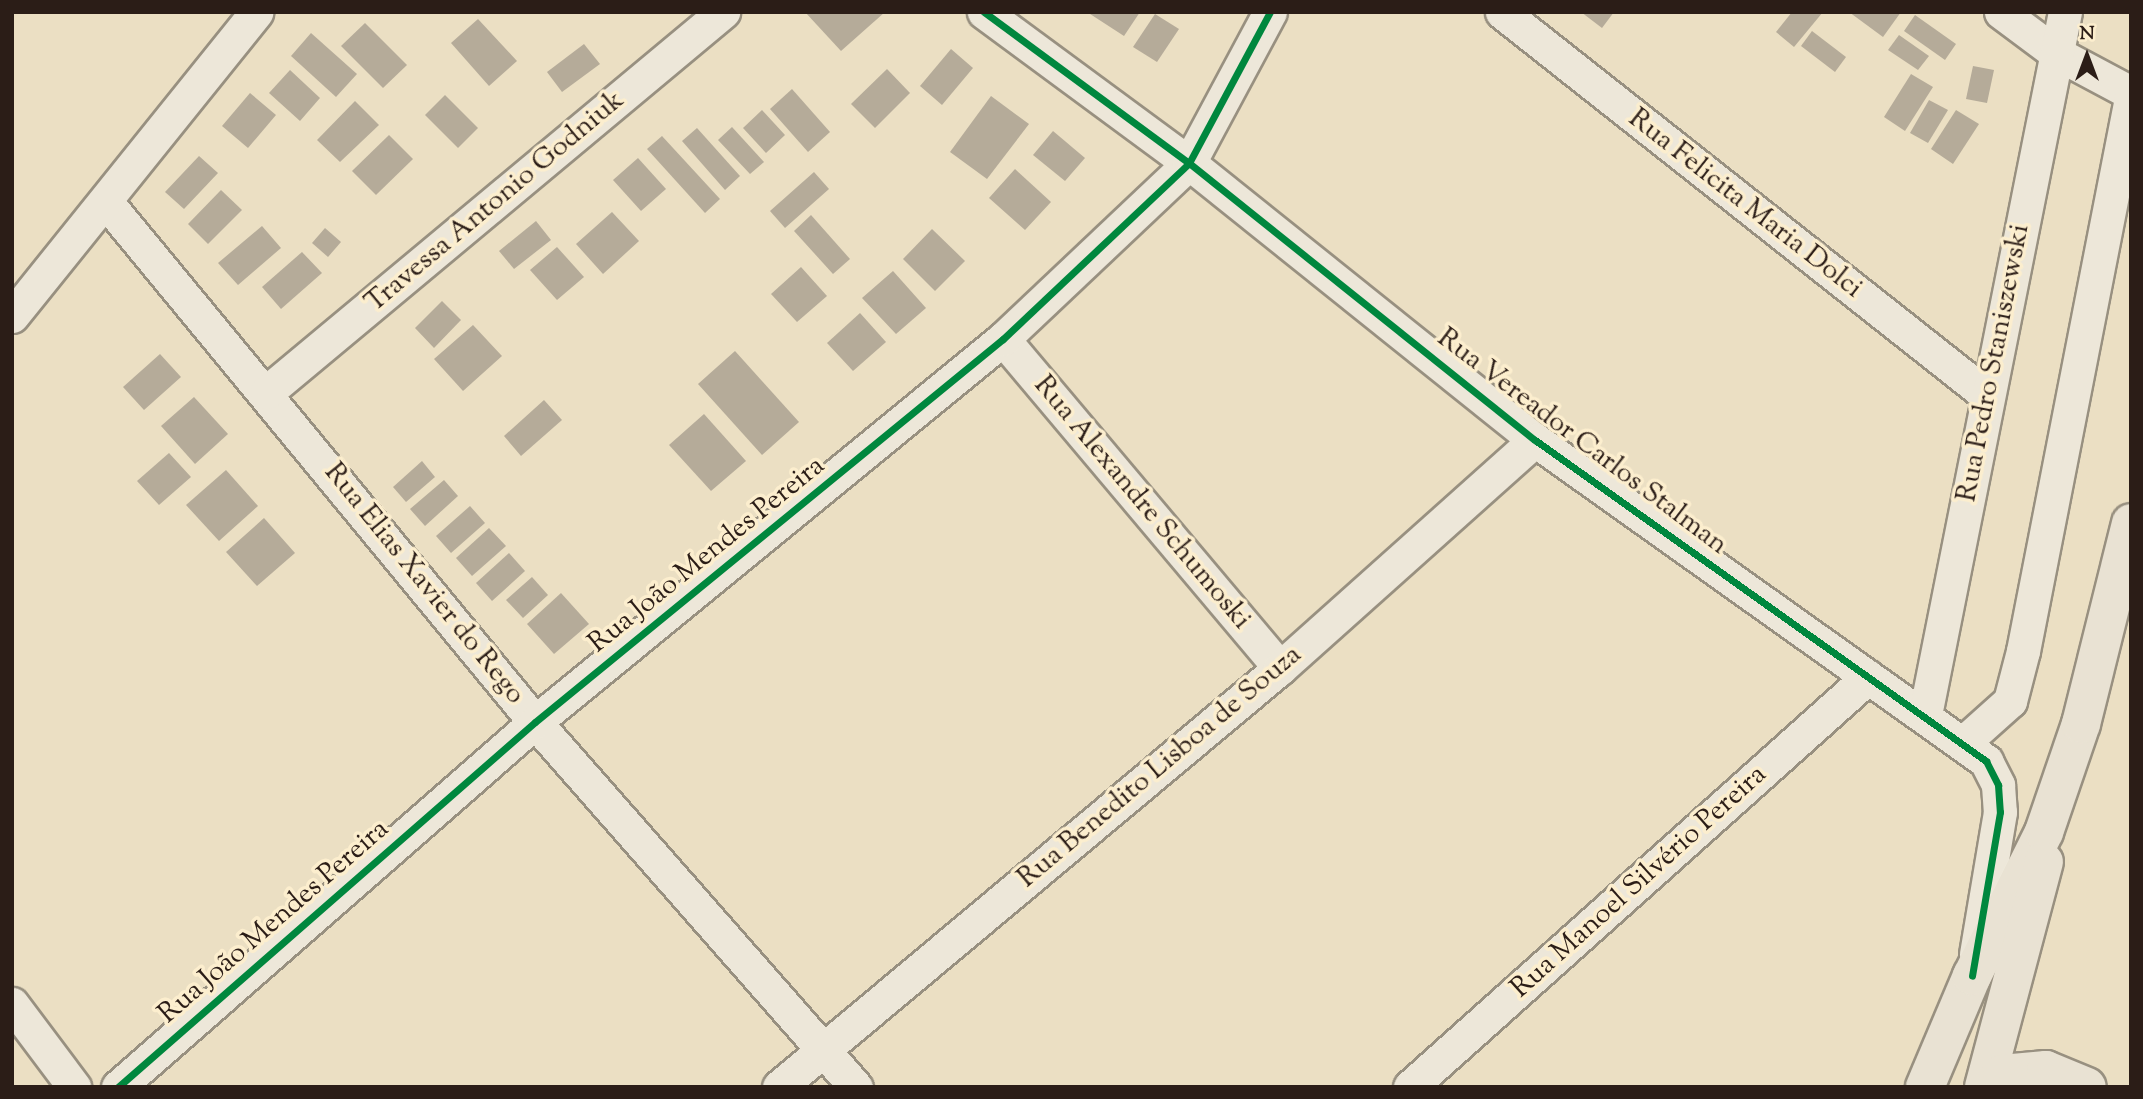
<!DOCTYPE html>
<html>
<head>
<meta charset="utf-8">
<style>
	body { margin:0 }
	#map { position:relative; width:2143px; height:1099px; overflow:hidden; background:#ebdfc3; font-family:"Sorts Mill Goudy",serif }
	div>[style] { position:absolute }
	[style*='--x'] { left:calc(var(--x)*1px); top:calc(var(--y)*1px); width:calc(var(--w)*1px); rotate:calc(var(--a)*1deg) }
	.building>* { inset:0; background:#b5ab99 }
	.roads { filter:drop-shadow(2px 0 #989080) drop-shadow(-2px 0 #989080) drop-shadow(0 2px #989080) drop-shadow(0 -2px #989080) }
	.minor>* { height:33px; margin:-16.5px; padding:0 16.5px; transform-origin:16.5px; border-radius:16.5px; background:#ede7d9 }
	.major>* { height:38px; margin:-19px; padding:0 19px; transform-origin:19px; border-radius:19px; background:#e9e2d3 }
	.cycleway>* { height:7px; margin:-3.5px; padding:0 3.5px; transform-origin:3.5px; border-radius:3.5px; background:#00873e }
	span { translate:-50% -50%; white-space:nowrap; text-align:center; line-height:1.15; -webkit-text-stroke:7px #fceece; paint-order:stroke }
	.street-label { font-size:28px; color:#2b1d17 }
	.frame { position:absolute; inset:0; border:14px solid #2b1d17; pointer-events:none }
	.north { position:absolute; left:2052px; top:21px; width:70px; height:70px; -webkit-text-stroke:5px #fceece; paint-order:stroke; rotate:0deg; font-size:19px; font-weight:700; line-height:28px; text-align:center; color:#2b1d17 }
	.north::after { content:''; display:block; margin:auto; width:24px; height:32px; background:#2b1d17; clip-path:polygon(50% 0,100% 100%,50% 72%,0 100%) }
</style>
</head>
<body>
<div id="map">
	<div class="building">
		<i style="clip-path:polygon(805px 12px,885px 12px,841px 51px)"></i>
		<i style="clip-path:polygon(1087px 12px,1140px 12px,1124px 36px)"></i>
		<i style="clip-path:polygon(1581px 12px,1614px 12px,1602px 28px)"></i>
		<i style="clip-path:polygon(1792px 12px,1823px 12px,1794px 47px,1776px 32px)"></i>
		<i style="clip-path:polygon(1849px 12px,1901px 12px,1883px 37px)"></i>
		<i style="clip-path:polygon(1155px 14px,1179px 29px,1157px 62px,1133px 47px)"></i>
		<i style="clip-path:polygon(1915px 15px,1956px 44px,1945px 60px,1904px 31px)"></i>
		<i style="clip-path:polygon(478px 19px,517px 61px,489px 86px,451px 43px)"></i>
		<i style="clip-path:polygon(365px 23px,407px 65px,383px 88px,341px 46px)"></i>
		<i style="clip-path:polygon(1812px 31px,1846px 57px,1835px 72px,1801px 46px)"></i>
		<i style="clip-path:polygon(311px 33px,357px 74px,336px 97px,291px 56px)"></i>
		<i style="clip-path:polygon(1899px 35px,1929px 56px,1918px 70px,1888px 50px)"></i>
		<i style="clip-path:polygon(584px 44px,600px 64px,562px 92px,547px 72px)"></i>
		<i style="clip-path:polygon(951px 49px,973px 68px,942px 105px,920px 86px)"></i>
		<i style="clip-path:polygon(1973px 66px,1994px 70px,1987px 103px,1966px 99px)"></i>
		<i style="clip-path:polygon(887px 69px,910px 93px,875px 128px,851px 104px)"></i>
		<i style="clip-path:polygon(290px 70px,320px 98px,300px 121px,269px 93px)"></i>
		<i style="clip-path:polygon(1911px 74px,1933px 87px,1905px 131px,1884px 117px)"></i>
		<i style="clip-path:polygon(792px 89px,830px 132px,808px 152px,770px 109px)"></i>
		<i style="clip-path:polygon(250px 93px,276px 115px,248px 148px,222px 126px)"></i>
		<i style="clip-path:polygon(445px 95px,478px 128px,458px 148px,425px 115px)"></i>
		<i style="clip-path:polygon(991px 96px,1029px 124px,987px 179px,950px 152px)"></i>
		<i style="clip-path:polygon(1929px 100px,1948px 110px,1928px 143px,1910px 133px)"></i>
		<i style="clip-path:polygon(355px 101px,379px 125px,340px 162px,317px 140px)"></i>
		<i style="clip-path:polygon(762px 110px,785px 135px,766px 153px,743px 128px)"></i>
		<i style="clip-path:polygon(1956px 110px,1979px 124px,1953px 164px,1931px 149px)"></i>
		<i style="clip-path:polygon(732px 127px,764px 162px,750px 174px,718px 140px)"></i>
		<i style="clip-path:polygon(697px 128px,740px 176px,725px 190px,682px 141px)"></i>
		<i style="clip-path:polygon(1053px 131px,1085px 158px,1065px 181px,1033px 155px)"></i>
		<i style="clip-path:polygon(389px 135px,413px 159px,376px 195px,352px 171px)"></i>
		<i style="clip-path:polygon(662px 136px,720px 199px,705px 213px,647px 149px)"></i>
		<i style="clip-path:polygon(199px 156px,218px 173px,184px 209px,165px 192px)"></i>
		<i style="clip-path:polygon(638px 158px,666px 189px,641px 211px,613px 180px)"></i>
		<i style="clip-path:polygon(1015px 169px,1051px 202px,1025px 230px,989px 198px)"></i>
		<i style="clip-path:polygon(814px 172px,829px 189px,785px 228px,770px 211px)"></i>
		<i style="clip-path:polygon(221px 190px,242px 210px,208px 244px,188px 224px)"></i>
		<i style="clip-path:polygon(612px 212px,639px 241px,603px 274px,576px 244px)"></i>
		<i style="clip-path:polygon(811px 215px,850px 259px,833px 274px,794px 231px)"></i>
		<i style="clip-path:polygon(536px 221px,551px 240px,514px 269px,499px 251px)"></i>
		<i style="clip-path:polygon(262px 226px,281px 248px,238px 285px,218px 263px)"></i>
		<i style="clip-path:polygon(325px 228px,341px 242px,328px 257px,312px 243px)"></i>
		<i style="clip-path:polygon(932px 229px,965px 261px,935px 291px,903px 259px)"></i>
		<i style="clip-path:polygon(557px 247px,584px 277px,557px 300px,530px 270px)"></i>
		<i style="clip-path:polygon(302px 252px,322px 273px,281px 309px,262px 287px)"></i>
		<i style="clip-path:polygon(801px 267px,827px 296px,797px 322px,771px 294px)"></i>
		<i style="clip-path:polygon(893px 271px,926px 308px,896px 334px,862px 298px)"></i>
		<i style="clip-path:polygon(442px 301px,461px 320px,434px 348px,415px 328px)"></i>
		<i style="clip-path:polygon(860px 313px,886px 342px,853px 371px,827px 343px)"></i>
		<i style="clip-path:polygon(473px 325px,502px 356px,463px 391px,434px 359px)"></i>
		<i style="clip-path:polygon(735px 351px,799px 422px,762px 455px,698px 384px)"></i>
		<i style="clip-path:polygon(160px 354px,181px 377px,144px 410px,123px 387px)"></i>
		<i style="clip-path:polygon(194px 397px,228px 434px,195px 464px,161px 426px)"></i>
		<i style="clip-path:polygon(544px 400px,562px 420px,521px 456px,504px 436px)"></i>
		<i style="clip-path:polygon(704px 414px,746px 461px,711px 491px,669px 445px)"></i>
		<i style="clip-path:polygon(169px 453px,191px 477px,159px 505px,137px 481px)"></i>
		<i style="clip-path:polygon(422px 461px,435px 477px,406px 502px,393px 487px)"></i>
		<i style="clip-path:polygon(226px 470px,258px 506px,219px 541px,186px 505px)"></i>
		<i style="clip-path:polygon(444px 480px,458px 496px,425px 526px,410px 509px)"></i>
		<i style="clip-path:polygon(470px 506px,485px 523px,451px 553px,436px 536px)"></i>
		<i style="clip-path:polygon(264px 518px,295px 553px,257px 586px,226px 552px)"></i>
		<i style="clip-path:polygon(489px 528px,506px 546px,472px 576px,456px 558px)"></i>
		<i style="clip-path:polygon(509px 553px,525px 571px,492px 601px,476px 583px)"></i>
		<i style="clip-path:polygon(532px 577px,548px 595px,523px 618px,506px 600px)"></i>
		<i style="clip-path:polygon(561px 593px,589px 624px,554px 654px,527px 624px)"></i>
	</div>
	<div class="roads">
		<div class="minor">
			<i style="--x:984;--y:12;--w:255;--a:36.4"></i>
			<i style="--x:1189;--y:163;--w:443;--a:38.7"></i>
			<i style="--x:1535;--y:440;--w:554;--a:35.44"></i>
			<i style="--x:1986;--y:761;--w:27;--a:63"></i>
			<i style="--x:1998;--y:785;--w:27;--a:86"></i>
			<i style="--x:2000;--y:812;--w:144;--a:99.6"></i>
			<i style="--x:1502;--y:12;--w:618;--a:38.3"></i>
			<i style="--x:2001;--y:12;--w:69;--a:36.7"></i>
			<i style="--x:2056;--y:53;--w:85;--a:28.1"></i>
			<i style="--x:107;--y:203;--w:673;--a:50.49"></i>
			<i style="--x:535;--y:722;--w:486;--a:48.7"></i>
			<i style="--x:12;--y:316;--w:390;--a:-51.2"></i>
			<i style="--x:1003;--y:339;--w:430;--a:49.9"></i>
			<i style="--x:267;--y:392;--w:594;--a:-39.81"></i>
			<i style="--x:1925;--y:715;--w:717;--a:-78.74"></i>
			<i style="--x:1963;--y:743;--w:63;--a:-41.8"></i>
			<i style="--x:2010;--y:701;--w:52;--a:-75.4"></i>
			<i style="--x:2023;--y:651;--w:563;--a:-78.95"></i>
			<i style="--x:12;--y:1004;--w:104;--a:53.2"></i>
			<i style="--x:118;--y:1087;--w:554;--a:-41.2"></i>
			<i style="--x:535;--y:722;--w:605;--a:-39.3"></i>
			<i style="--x:1003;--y:339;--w:256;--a:-43.4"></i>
			<i style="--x:1189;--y:163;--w:171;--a:-61.8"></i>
			<i style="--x:779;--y:1087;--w:653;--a:-39.91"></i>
			<i style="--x:1280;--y:668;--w:342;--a:-41.8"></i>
			<i style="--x:1410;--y:1087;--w:615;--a:-41.83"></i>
		</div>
		<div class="major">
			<i style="--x:1925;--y:1087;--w:121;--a:-67.1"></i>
			<i style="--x:1972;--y:976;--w:161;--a:-63.4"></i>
			<i style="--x:2044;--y:832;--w:114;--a:-71.1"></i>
			<i style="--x:2081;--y:724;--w:207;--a:-76"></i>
			<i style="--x:1984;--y:1087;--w:233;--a:-75.1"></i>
			<i style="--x:1991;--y:1087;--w:17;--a:-50"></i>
			<i style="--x:2002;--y:1074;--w:44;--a:-5.2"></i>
			<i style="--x:2046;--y:1070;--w:44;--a:22.5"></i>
		</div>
	</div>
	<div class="cycleway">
		<i style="--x:984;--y:12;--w:255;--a:36.4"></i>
		<i style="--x:1189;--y:163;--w:443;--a:38.7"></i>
		<i style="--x:1535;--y:440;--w:554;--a:35.44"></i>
		<i style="--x:1986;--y:761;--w:27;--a:63"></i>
		<i style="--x:1998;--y:785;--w:27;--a:86"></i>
		<i style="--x:2000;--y:812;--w:166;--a:99.7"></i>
		<i style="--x:118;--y:1087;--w:554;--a:-41.2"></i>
		<i style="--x:535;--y:722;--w:605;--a:-39.3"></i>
		<i style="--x:1003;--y:339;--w:256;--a:-43.4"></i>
		<i style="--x:1189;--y:163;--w:171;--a:-61.8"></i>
	</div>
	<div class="street-label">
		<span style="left:495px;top:202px;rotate:-40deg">Travessa Antonio Godniuk</span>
		<span style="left:1745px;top:204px;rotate:38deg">Rua Felicita Maria Dolci</span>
		<span style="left:1994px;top:363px;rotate:-79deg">Rua Pedro Staniszewski</span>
		<span style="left:1582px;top:442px;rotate:37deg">Rua Vereador Carlos Stalman</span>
		<span style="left:1142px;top:503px;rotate:50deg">Rua Alexandre Schumoski</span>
		<span style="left:707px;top:555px;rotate:-39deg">Rua João Mendes Pereira</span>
		<span style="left:424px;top:584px;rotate:51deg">Rua Elias Xavier do Rego</span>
		<span style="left:1160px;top:767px;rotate:-40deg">Rua Benedito Lisboa de Souza</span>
		<span style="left:1639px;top:882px;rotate:-42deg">Rua Manoel Silvério Pereira</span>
		<span style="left:274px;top:922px;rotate:-41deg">Rua João Mendes Pereira</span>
	</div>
	<div class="frame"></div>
	<div class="north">N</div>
</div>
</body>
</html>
